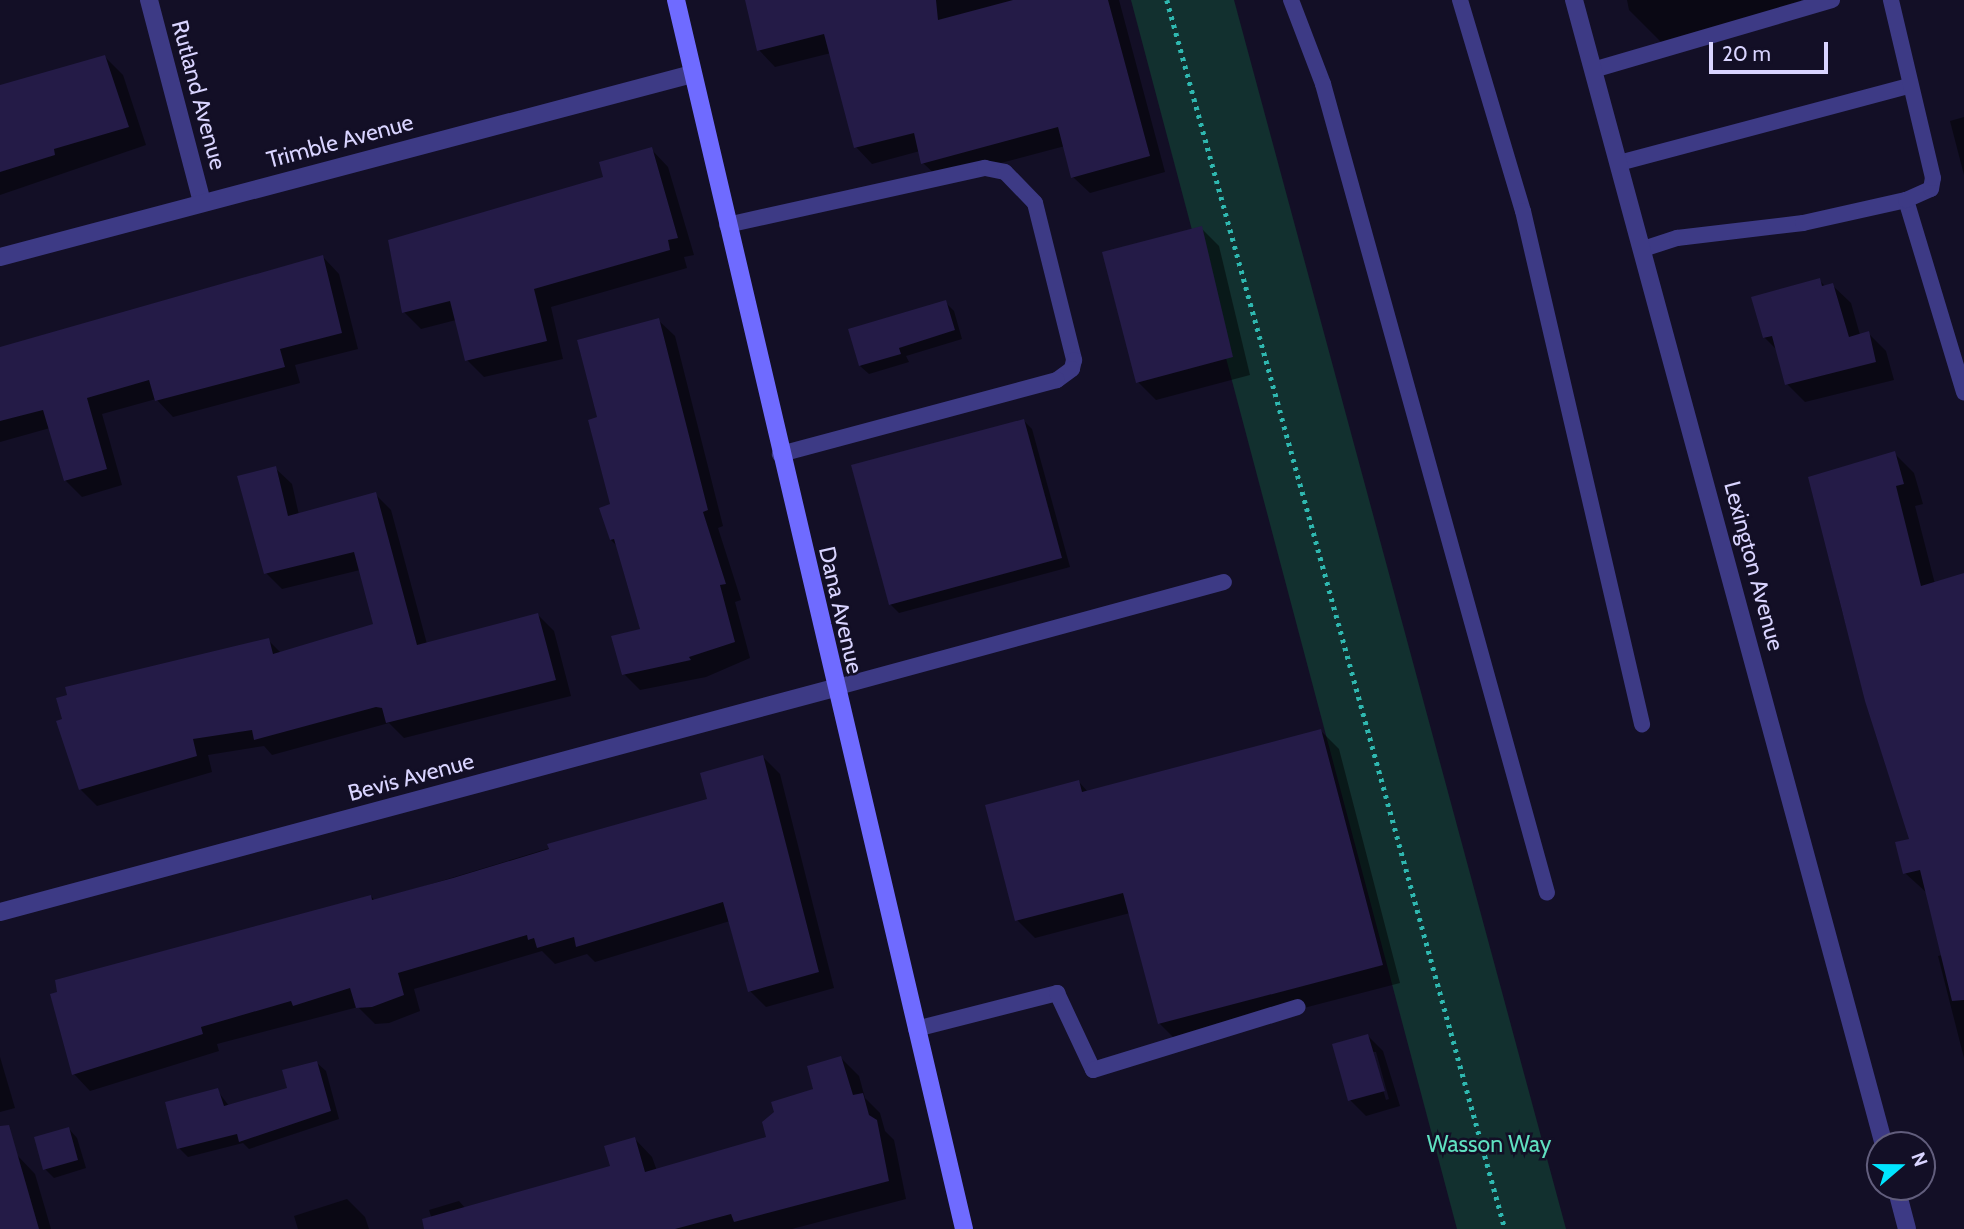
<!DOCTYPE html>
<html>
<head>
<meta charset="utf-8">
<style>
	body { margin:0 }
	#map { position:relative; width:1964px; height:1229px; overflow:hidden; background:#130f26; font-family:Cabin,sans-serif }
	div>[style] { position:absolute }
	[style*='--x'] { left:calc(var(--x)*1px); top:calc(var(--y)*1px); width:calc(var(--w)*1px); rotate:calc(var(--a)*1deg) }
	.green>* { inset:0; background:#12302f }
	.shadow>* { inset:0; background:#0007 }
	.building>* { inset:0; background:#241b47 }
	.path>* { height:4.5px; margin-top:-2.25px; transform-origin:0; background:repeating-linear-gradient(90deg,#2fb8b0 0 3.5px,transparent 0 8.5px) }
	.lane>* { height:16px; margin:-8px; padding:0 8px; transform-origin:8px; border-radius:8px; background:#3d3a85 }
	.street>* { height:18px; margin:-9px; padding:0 9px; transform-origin:9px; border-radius:9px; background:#3d3a85 }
	.secondary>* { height:18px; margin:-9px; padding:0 9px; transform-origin:9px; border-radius:9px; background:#6f6bff }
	span { translate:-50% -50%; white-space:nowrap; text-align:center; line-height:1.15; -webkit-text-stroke:5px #130f26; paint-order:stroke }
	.street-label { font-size:23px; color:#d9d4ff }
	.park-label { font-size:23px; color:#5fe0c0 }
	.north { position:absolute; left:1866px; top:1131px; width:70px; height:70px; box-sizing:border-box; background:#130f26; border:2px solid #625e7d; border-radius:50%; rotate:70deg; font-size:19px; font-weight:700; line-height:28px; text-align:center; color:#d9d4ff }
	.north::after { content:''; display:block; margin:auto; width:24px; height:32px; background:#00e5ff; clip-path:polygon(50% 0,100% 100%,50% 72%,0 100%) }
	.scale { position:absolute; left:1709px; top:42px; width:119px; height:32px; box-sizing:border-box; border:4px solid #d9d4ff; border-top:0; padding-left:9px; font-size:21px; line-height:24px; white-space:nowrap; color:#d9d4ff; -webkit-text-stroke:5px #130f26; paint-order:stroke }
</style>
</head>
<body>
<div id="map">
	<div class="green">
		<i style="clip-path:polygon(1131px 0,1234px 0,1566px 1229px,1457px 1229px)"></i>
	</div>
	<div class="shadow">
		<i style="clip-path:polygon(746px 0,1119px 0,1165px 172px,1090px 193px,1073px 177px,1065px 146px,940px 179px,923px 163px,920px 151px,872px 164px,856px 147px,831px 53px,775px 67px,759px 50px)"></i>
		<i style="clip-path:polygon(1627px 0,1801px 0,1803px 6px,1662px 43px,1629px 10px)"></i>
		<i style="clip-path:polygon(105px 57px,123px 75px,146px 145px,0 195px,0 87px)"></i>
		<i style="clip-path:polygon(1964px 117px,1964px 175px,1950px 121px)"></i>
		<i style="clip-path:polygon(651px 149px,668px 167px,694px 255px,684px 257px,687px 268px,551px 307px,563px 359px,484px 377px,467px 360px,456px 320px,421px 329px,404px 312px)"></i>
		<i style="clip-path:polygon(1201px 228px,1219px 246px,1250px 375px,1156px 400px,1138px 382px)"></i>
		<i style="clip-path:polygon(323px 257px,339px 274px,358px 349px,295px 365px,300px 383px,173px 417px,156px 399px,102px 414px,122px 485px,82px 497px,65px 480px,50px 428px,0 442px,0 348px)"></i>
		<i style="clip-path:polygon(1819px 280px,1826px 287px,1832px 285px,1851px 303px,1860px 335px,1868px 333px,1886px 351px,1894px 380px,1805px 402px,1787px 384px,1778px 351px,1764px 337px)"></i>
		<i style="clip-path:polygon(945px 302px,954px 311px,962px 339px,906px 356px,909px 362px,869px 374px,860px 366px)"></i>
		<i style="clip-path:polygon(658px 320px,675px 336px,723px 526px,718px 528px,741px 600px,735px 602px,750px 658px,706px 677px,640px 690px,624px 674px,642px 630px,618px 547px,611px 540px,612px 505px,600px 418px)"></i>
		<i style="clip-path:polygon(1024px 421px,1032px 429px,1070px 567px,899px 613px,890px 604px)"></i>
		<i style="clip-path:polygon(1894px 453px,1914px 473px,1923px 504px,1915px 506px,1935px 584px,1964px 576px,1964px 1058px,1938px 956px,1943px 955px,1927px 893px,1905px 873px,1912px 840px,1842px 611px,1810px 478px)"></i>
		<i style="clip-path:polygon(275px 468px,292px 484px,299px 515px,375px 494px,391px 510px,427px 644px,538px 615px,554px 631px,571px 696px,404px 738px,389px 723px,272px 755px,264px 746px,208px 755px,212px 772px,97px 806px,80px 789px,268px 640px,281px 653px,375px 625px,360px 570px,282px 589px,266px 573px)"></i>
		<i style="clip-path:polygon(1321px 731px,1339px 749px,1400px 983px,1177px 1041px,1159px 1023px,1130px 913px,1035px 938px,1017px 920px,1079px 782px,1088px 792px)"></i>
		<i style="clip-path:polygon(763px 757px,780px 774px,834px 988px,766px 1007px,750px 991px,730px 921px,595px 962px,587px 954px,555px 964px,542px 951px,414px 989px,420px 1011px,389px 1023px,375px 1024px,358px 1007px,217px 1044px,219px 1051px,90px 1091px,74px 1074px,57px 981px,371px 896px,375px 901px,709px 800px)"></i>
		<i style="clip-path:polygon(evenodd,1368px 1036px,1383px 1051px,1400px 1106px,1366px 1116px,1350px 1100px,1368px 1036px,1372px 1052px,1376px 1052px,1389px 1099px,1386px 1100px,1372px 1052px)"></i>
		<i style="clip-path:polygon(0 1057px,15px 1108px,0 1112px)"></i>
		<i style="clip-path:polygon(841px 1058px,859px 1076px,865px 1098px,880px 1113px,885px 1131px,894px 1140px,906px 1199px,792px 1229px,435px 1229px,429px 1210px,459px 1201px,466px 1209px,612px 1167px,634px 1138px,652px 1157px,657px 1171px,768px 1138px)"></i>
		<i style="clip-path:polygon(317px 1063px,326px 1071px,339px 1119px,249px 1149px,243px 1143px,188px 1157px,179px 1148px,217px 1090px,229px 1106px,289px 1089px)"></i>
		<i style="clip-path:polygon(69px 1129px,77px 1138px,86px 1168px,54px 1178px,45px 1169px)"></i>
		<i style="clip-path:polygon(17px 1155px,35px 1174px,51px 1229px,0 1229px,0 1160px)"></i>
		<i style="clip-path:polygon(347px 1199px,365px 1217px,369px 1229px,298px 1229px,294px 1216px)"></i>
	</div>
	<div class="building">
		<i style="clip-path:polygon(745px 0,936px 0,938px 20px,1013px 0,1108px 0,1150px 156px,1071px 178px,1058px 127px,921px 164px,914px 133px,854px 148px,824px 34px,757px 51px)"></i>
		<i style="clip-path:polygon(105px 55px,129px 127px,54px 149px,55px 155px,0 172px,0 85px)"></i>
		<i style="clip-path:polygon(652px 147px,678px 238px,668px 240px,670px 250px,534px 289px,547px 341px,465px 361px,450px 301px,402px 313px,388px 240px,603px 177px,599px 162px)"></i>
		<i style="clip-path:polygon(1202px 226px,1233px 357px,1136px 383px,1102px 252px)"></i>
		<i style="clip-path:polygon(323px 255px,342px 333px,280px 349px,285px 367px,155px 401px,149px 380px,87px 398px,107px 469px,64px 481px,43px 410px,0 421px,0 347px)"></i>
		<i style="clip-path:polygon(1820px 278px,1822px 286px,1833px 283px,1849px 337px,1869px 331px,1876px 362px,1785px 385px,1772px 336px,1763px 338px,1751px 297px)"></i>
		<i style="clip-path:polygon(946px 300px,955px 330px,899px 348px,901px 354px,859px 366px,848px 329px)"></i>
		<i style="clip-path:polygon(659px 318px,708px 510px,703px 512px,726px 584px,720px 585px,735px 642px,689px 657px,691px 660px,622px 675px,611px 636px,640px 629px,614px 539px,610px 540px,599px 508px,610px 504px,588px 420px,597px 417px,577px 340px)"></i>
		<i style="clip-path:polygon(1024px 419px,1062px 558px,889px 605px,851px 465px)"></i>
		<i style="clip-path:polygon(1895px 451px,1904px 484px,1896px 486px,1921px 586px,1964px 573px,1964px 1000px,1952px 1001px,1920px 870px,1903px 874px,1895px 842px,1909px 839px,1865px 701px,1808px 477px)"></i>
		<i style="clip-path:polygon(276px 466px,288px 516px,376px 492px,417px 645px,538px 613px,556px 680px,386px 723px,382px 708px,376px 707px,254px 740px,252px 730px,193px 739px,197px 756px,79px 790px,56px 721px,62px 719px,56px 698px,67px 695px,65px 687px,269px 638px,273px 654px,373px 624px,354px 552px,264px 574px,237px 476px)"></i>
		<i style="clip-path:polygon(1321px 729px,1383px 965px,1158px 1024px,1123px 893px,1015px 921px,985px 805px,1079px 780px,1082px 792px)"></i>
		<i style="clip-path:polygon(763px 755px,819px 972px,748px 992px,723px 902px,576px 947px,574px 937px,537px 948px,534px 938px,528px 940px,527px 935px,398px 973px,404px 995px,372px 1007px,356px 1008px,350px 988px,293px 1006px,291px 1001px,201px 1027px,203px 1034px,72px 1075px,50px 994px,57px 992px,55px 980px,371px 895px,372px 900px,453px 878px,549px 849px,547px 844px,707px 799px,700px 773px)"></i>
		<i style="clip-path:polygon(1368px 1034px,1385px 1091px,1348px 1101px,1332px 1044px)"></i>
		<i style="clip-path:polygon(841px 1056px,853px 1095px,863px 1093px,869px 1115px,877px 1120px,889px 1181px,734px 1222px,731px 1214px,675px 1229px,424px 1229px,422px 1219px,610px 1166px,604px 1146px,635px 1137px,645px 1172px,766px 1137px,762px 1122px,774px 1112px,771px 1102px,813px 1089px,807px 1066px)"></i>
		<i style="clip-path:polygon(317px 1061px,331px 1111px,239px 1142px,237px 1134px,177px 1149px,165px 1102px,218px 1088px,224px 1106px,287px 1088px,282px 1070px)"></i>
		<i style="clip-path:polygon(9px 1125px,39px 1229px,0 1229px,0 1126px)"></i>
		<i style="clip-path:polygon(69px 1127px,78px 1160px,43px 1170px,34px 1137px)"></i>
	</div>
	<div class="path">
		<i style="--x:1167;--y:0;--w:1275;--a:74.62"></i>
	</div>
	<div class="lane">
		<i style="--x:1291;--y:0;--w:90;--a:69.1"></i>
		<i style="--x:1323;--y:84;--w:839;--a:74.52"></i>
		<i style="--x:1460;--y:0;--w:220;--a:73.4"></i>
		<i style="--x:1523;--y:211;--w:527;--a:76.94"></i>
		<i style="--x:1593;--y:70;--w:249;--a:-16.3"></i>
		<i style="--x:1619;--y:163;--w:300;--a:-14.9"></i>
		<i style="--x:1906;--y:200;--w:201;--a:73.2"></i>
		<i style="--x:727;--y:225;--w:264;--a:-12.5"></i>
		<i style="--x:985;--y:168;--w:20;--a:11"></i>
		<i style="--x:1005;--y:172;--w:43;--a:45.9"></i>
		<i style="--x:1035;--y:203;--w:162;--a:76"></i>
		<i style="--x:1074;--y:360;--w:9;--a:103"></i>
		<i style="--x:1072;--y:369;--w:19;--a:144"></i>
		<i style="--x:1057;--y:380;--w:287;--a:165"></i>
		<i style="--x:1643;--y:249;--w:36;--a:-18"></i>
		<i style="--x:1677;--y:238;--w:127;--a:-6.8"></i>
		<i style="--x:1803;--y:223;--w:106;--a:-12.6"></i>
		<i style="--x:1906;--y:200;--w:27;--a:-24"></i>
		<i style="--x:1931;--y:189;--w:11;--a:-80"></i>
		<i style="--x:1933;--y:178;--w:183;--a:-103.3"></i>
		<i style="--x:834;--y:688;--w:404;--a:-15.2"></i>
		<i style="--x:916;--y:1029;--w:146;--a:-14.3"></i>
		<i style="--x:1057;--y:993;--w:85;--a:64.9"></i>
		<i style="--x:1093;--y:1070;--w:214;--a:-17.1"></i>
	</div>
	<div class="street">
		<i style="--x:149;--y:0;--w:209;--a:75.3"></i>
		<i style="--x:1574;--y:0;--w:1186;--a:74.85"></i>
		<i style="--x:0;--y:257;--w:716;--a:-14.81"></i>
		<i style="--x:0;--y:912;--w:864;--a:-15.03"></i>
		<i style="--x:1896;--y:1187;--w:43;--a:75.3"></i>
	</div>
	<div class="secondary">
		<i style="--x:676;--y:0;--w:1262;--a:76.81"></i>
	</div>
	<div class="street-label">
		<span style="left:199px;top:95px;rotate:75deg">Rutland Avenue</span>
		<span style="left:340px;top:141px;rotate:-15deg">Trimble Avenue</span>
		<span style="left:1754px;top:566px;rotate:75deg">Lexington Avenue</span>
		<span style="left:841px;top:610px;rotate:77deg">Dana Avenue</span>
		<span style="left:411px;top:777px;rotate:-15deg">Bevis Avenue</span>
	</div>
	<div class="park-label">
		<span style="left:1489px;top:1144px">Wasson Way</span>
	</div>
	<div class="north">N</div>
	<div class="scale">20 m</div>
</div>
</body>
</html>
